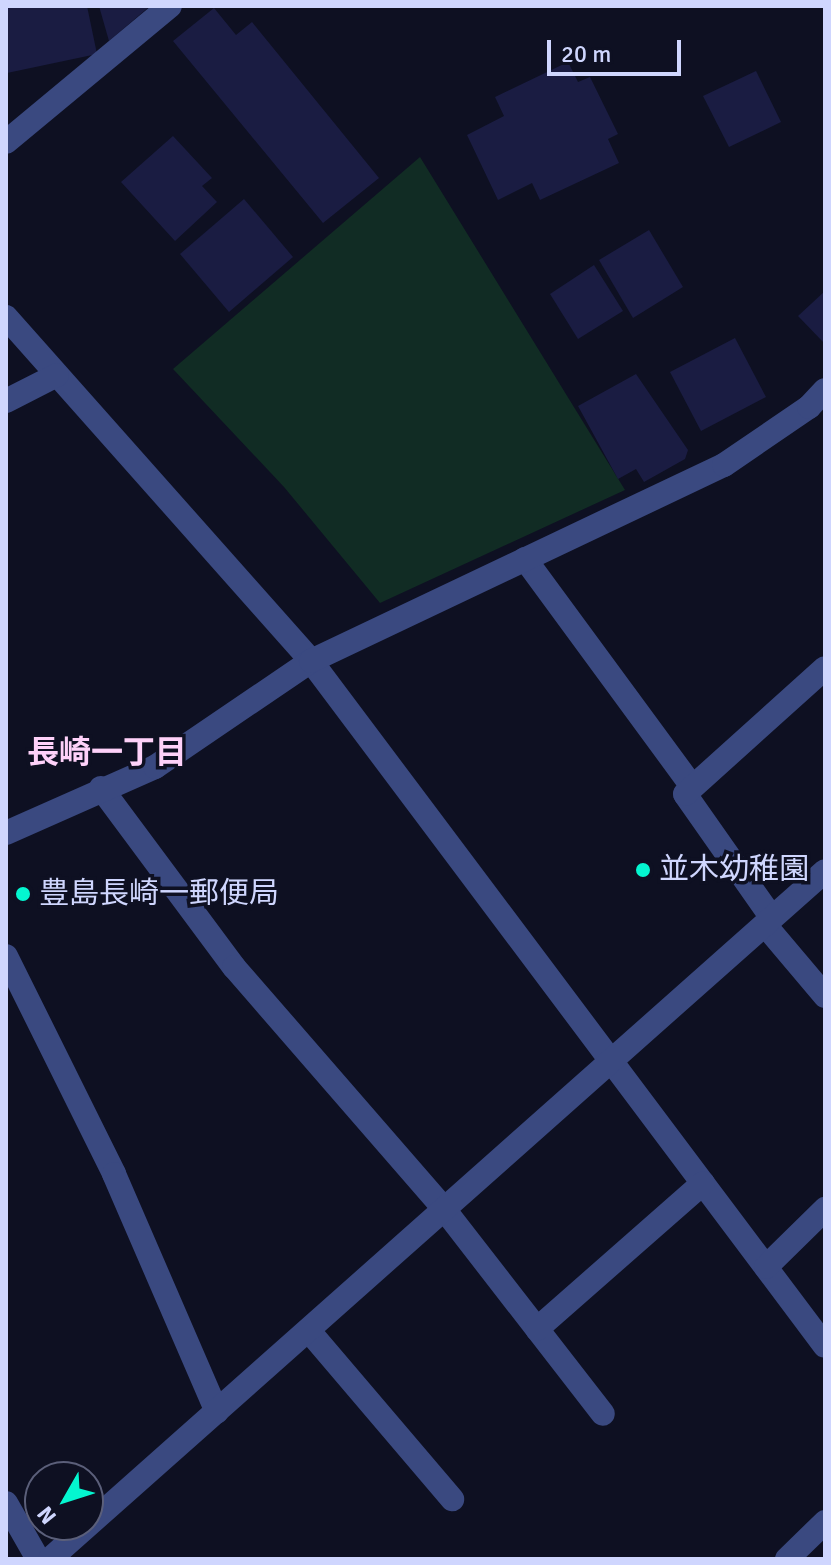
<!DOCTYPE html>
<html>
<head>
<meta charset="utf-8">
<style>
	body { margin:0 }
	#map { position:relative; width:831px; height:1565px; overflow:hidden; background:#0e1022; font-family:Signika,"Noto Sans JP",sans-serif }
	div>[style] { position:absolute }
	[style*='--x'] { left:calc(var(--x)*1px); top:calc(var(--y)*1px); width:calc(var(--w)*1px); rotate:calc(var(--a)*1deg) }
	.green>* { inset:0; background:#112c24 }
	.building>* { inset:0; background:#1a1c42 }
	.minor>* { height:24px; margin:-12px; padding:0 12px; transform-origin:12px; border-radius:12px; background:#3a4980 }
	.dots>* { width:22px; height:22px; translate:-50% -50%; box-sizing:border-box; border:4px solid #0e1022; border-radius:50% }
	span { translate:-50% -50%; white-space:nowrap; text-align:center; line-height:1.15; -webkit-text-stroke:7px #0e1022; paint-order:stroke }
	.poi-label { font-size:30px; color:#cfd6fe }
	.left { translate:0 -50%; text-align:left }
	.neighbourhood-label { font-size:32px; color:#fed1f9; font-weight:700 }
	.frame { position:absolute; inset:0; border:8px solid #cfd6fe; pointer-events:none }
	.north { position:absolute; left:24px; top:1461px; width:80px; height:80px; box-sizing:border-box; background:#0e1022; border:2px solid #5b5f7a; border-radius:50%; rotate:231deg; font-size:22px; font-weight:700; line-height:32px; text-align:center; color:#cfd6fe }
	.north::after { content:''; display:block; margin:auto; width:28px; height:36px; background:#04f6d0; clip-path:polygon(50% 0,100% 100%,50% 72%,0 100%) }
	.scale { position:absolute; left:547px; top:40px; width:134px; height:36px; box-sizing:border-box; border:4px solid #cfd6fe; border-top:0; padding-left:10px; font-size:24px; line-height:28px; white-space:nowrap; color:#cfd6fe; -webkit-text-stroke:6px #0e1022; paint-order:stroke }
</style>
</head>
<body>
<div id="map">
	<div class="green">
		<i style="clip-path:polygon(420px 157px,625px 490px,380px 603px,284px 487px,173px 369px)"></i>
	</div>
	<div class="building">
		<i style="clip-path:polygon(6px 6px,87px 6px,97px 54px,7px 73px)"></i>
		<i style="clip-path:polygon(99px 6px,150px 6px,109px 41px)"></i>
		<i style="clip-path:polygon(214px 8px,236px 35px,252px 22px,379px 178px,323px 223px,173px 41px)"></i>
		<i style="clip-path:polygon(568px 62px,578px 82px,590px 77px,618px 134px,608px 139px,619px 163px,540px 200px,532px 183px,498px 200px,467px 135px,504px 116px,495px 97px)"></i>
		<i style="clip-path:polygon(756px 71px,781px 122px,729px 147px,703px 96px)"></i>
		<i style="clip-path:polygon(173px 136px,212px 178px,202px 186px,217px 202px,175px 241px,121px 182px)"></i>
		<i style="clip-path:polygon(244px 199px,293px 257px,229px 312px,180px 254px)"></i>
		<i style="clip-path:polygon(649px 230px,683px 287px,633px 318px,599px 260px)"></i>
		<i style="clip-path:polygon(594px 265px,623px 311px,578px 339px,550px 294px)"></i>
		<i style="clip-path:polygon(825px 291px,825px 344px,798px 316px)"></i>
		<i style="clip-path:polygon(735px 338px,766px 397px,701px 431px,670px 372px)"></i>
		<i style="clip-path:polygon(636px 374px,688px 450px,685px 459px,644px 482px,636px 469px,618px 479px,578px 406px)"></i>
	</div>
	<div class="minor">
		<i style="--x:6;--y:142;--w:213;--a:-39.7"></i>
		<i style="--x:6;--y:317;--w:460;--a:48.4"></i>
		<i style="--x:311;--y:661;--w:856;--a:53.12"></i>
		<i style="--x:6;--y:401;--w:57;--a:-27"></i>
		<i style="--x:525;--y:559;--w:282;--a:53.7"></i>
		<i style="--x:101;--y:788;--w:223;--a:53.4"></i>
		<i style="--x:234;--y:967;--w:320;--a:49"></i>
		<i style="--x:444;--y:1209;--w:259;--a:52.2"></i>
		<i style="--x:6;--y:833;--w:163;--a:-23.9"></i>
		<i style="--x:155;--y:767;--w:189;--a:-34.2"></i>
		<i style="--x:311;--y:661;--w:457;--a:-25.4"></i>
		<i style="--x:724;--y:465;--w:103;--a:-34.3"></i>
		<i style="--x:809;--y:407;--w:23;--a:-47"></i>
		<i style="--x:772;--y:918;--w:151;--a:-125.1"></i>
		<i style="--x:685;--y:794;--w:188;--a:-42"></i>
		<i style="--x:765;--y:925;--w:93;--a:49.8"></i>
		<i style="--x:6;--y:956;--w:243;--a:63.6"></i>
		<i style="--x:114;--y:1174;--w:259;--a:66.6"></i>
		<i style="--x:766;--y:1267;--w:83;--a:-44.5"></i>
		<i style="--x:537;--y:1329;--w:221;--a:-41.3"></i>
		<i style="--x:309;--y:1331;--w:221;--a:49.6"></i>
		<i style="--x:6;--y:1503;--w:64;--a:60.3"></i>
		<i style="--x:50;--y:1559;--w:1036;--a:-41.6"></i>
		<i style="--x:787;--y:1559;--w:53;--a:-44.2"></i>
	</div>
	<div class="dots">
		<i style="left:643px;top:870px;background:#04f6d0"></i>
		<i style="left:23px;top:894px;background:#04f6d0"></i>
	</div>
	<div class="poi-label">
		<span class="left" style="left:659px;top:870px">並木幼稚園</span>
		<span class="left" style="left:39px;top:894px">豊島長崎一郵便局</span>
	</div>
	<div class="neighbourhood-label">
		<span style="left:107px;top:753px">長崎一丁目</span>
	</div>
	<div class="frame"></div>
	<div class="north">N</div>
	<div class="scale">20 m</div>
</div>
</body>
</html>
